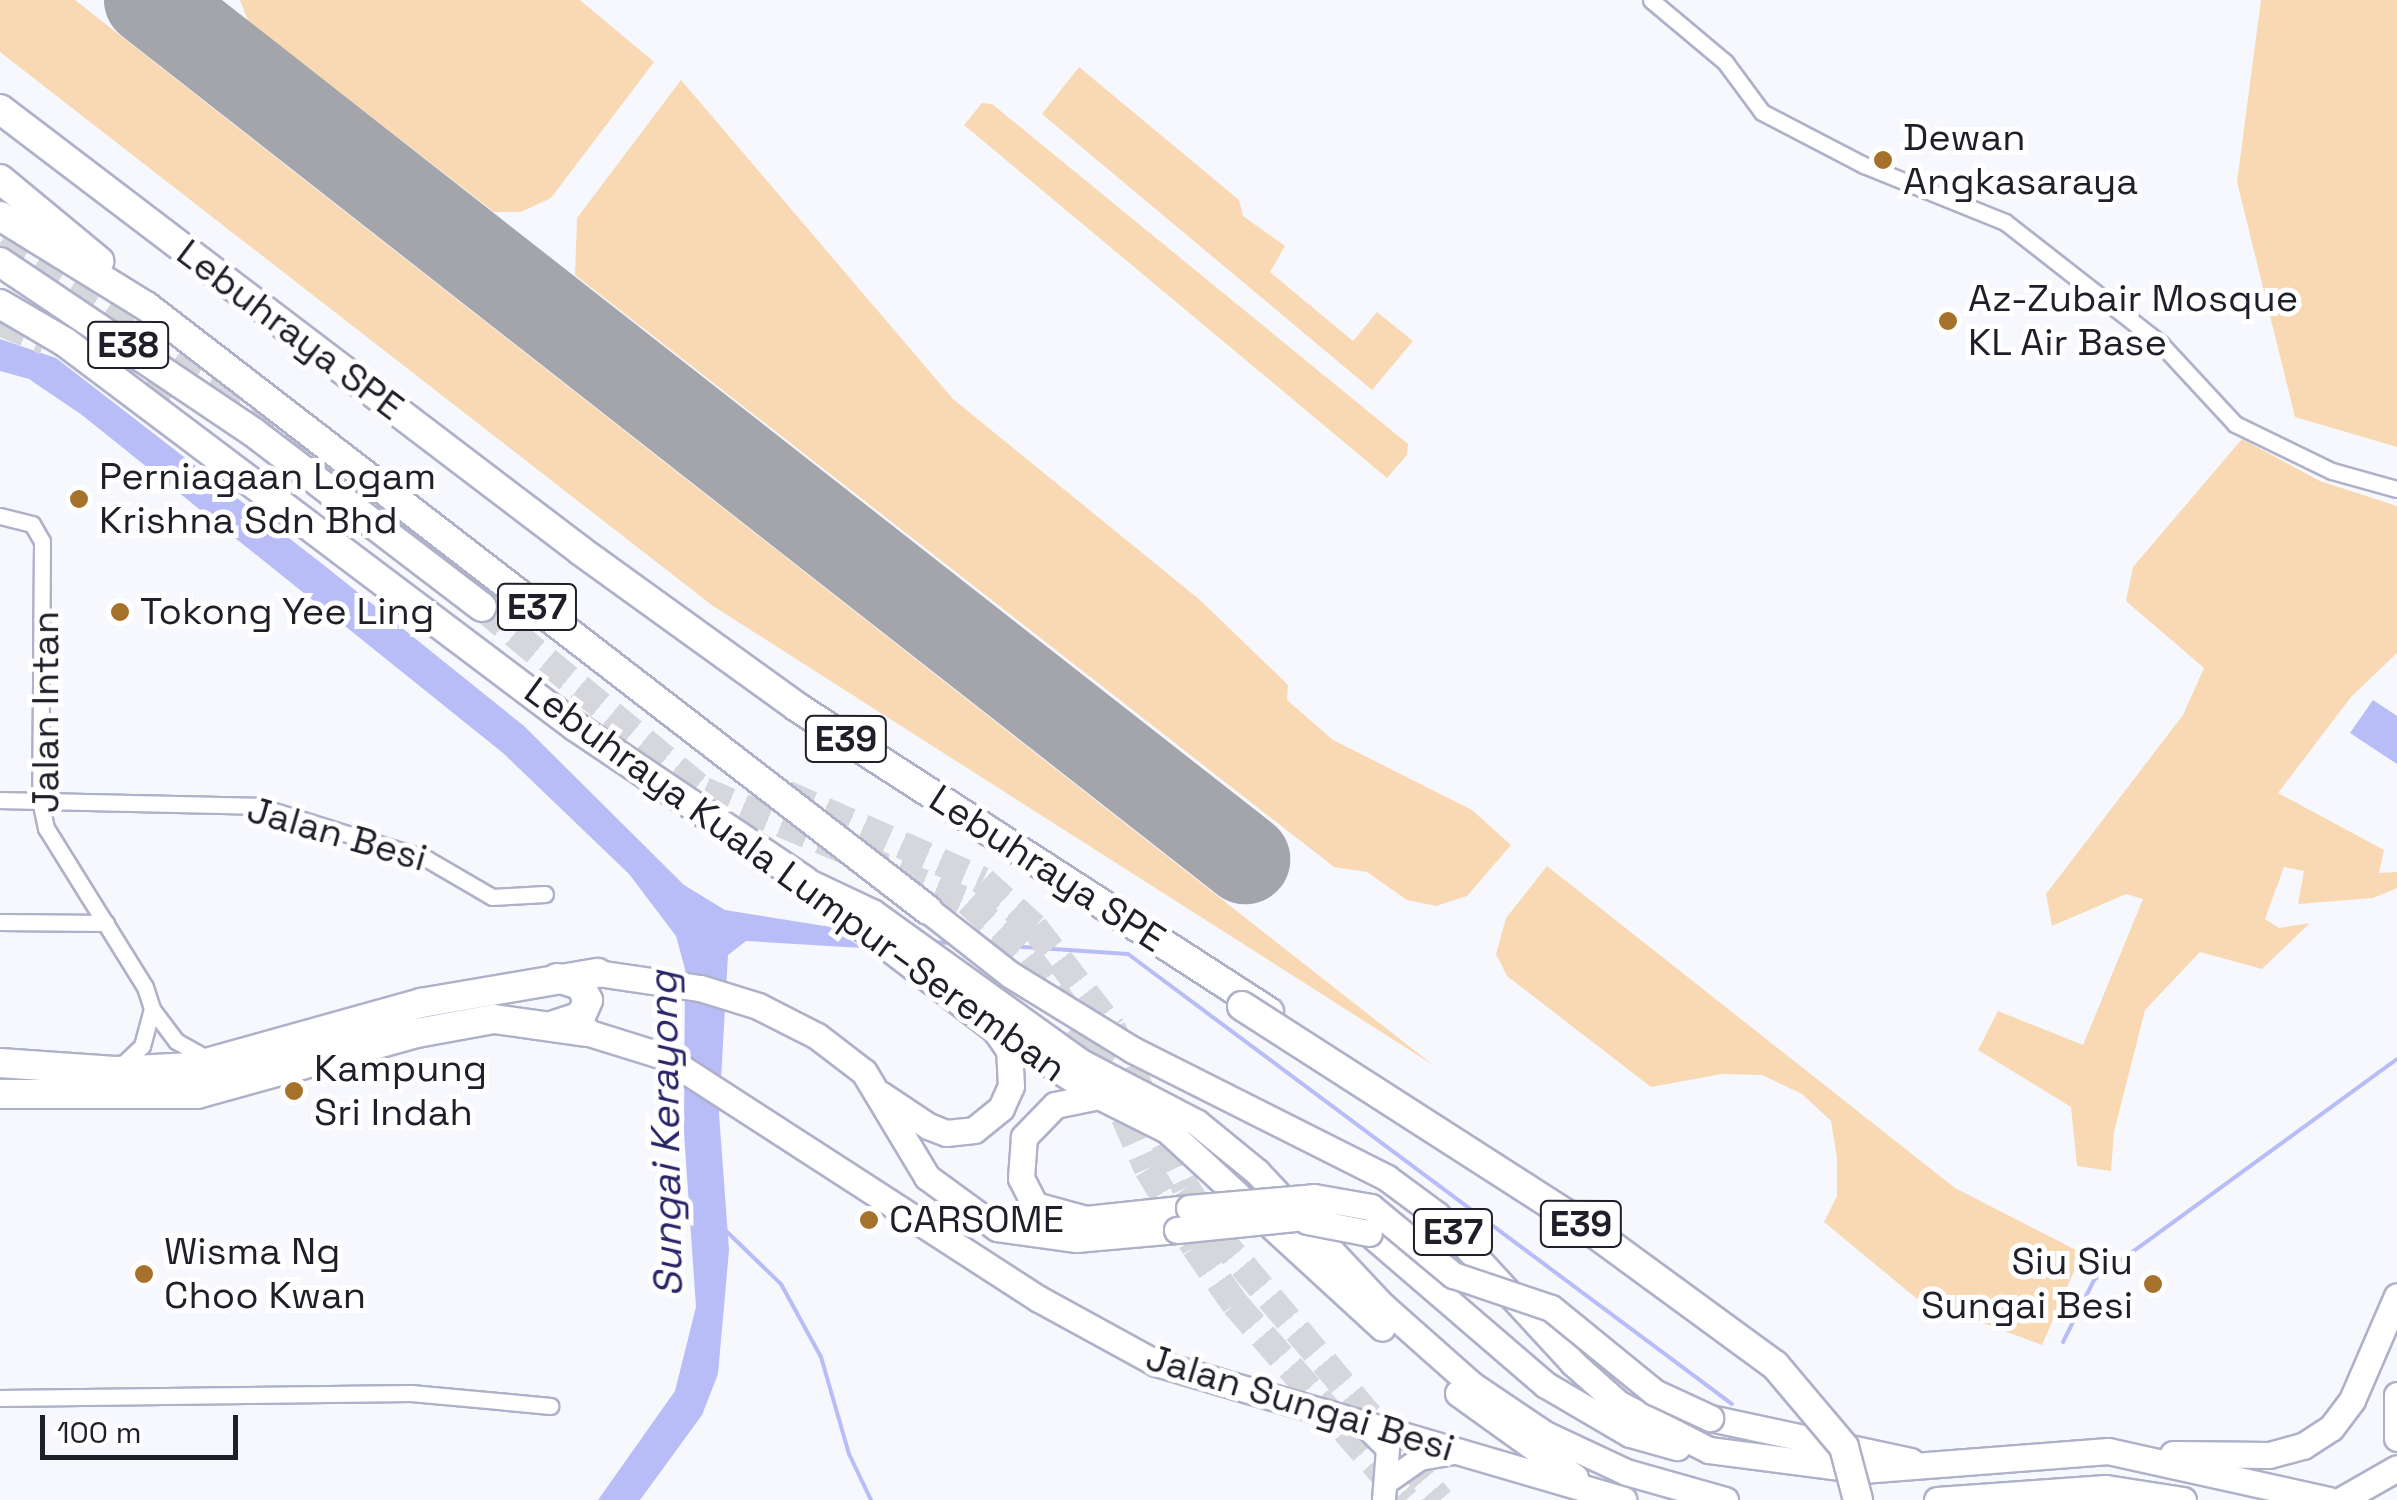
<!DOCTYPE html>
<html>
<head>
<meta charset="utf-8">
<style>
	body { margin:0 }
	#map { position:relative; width:2397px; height:1500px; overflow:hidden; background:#f7f8fd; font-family:"Space Grotesk",sans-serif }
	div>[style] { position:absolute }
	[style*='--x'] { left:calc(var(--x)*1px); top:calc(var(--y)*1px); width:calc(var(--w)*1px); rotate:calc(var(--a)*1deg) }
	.green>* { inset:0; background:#f9d9b4 }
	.water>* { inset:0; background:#b8bcf7 }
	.stream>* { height:4px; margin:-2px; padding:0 2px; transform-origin:2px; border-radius:2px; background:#b8bcf7 }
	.runway>* { height:90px; margin:-45px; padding:0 45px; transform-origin:45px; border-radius:45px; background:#a4a4ab }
	.highway-tunnel>* { height:28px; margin-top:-14px; transform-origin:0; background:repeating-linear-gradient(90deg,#d6d7dd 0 28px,transparent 0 42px) }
	.roads { filter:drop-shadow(2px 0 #afb1c9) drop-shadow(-2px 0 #afb1c9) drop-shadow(0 2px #afb1c9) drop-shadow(0 -2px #afb1c9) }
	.street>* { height:15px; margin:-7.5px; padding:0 7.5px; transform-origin:7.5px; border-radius:7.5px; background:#fff }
	.secondary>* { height:22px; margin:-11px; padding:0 11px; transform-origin:11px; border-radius:11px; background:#fff }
	.primary>* { height:25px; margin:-12.5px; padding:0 12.5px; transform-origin:12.5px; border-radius:12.5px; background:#fff }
	.highway>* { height:28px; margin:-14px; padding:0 14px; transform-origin:14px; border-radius:14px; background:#fff }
	.bridges { filter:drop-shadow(2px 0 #afb1c9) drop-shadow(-2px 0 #afb1c9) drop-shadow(0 2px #afb1c9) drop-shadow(0 -2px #afb1c9) }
	.primary-bridge>* { height:25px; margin:-12.5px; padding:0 12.5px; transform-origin:12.5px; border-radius:12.5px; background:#fff }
	.highway-bridge>* { height:28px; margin:-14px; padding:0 14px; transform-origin:14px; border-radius:14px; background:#fff }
	.dots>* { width:28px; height:28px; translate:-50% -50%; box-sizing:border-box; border:5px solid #fff; border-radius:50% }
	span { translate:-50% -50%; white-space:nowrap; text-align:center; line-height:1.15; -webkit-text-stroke:10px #fff; paint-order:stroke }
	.shield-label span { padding:2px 8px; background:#fff; border:2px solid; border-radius:8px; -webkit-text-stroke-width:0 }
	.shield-label { font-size:35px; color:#1e1f28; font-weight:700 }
	.poi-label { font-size:38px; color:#1e1f28 }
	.left { translate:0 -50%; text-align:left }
	.right { translate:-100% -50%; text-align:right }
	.street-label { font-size:38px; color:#1e1f28 }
	.water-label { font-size:40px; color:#2a2568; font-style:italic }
	.scale { position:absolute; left:40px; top:1415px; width:198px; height:45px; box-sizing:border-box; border:5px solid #1e1f28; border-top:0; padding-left:12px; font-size:30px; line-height:35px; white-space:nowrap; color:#1e1f28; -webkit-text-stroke:8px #fff; paint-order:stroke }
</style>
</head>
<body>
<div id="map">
	<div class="green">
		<i style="clip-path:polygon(0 0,75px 0,1433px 1065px,713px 606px,0 52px)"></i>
		<i style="clip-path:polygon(240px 0,580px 0,654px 62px,551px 198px,521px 212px,494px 212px,248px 21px)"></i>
		<i style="clip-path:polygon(2261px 0,2397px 0,2397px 447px,2295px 417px,2237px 182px)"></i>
		<i style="clip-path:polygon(1079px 67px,1239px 200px,1243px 216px,1285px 246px,1270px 272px,1353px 341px,1377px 312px,1413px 341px,1372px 390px,1042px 114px)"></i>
		<i style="clip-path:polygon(681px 80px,953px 399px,1200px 600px,1288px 685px,1287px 700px,1333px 740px,1472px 810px,1511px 845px,1467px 896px,1436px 906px,1407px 900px,1367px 872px,1334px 867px,575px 275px,577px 218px)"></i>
		<i style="clip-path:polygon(982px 103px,992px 104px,1408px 444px,1407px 455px,1387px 478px,964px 125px)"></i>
		<i style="clip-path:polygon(2242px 439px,2320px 481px,2397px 506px,2397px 653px,2351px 697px,2278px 793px,2384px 850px,2379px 873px,2397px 872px,2397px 888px,2373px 898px,2298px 904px,2304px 871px,2284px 867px,2265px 919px,2279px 928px,2310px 923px,2262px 969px,2200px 952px,2145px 1010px,2114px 1132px,2111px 1171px,2077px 1166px,2071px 1107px,1978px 1050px,1998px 1011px,2083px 1045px,2143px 899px,2126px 894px,2052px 926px,2046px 894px,2183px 715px,2204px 668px,2126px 601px,2133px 567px)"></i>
		<i style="clip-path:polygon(1547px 866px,1955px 1188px,2082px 1253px,2042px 1345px,1916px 1298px,1824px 1222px,1837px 1196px,1837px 1158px,1831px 1121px,1802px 1094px,1762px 1075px,1722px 1074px,1651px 1087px,1507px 976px,1496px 954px,1506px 918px)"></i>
	</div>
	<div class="water">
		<i style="clip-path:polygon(0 339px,56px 358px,325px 566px,524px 726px,684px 885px,725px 910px,831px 927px,862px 948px,746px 941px,728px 955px,719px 1114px,729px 1250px,718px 1374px,702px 1415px,640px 1500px,598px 1500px,675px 1391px,696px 1307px,684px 1132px,685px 969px,676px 936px,629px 874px,503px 753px,82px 415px,29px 379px,0 371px)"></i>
		<i style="clip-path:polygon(2373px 700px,2397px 716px,2397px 764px,2350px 733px)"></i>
	</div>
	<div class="stream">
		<i style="--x:932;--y:942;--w:20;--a:3"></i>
		<i style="--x:992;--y:945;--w:136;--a:3.8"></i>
		<i style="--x:1128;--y:954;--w:753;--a:36.69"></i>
		<i style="--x:724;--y:1229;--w:79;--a:44"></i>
		<i style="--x:781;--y:1284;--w:83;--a:61.3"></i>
		<i style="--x:821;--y:1357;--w:101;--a:73.9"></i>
		<i style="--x:849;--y:1454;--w:51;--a:64.4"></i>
		<i style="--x:2063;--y:1342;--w:69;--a:-63.4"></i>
		<i style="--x:2094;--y:1280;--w:375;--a:-36.1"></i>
	</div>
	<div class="runway">
		<i style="--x:149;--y:0;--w:1393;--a:38.09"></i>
	</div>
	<div class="highway-tunnel">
		<i style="--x:0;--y:243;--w:260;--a:33.4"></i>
		<i style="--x:217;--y:386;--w:238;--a:36"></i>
		<i style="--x:0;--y:322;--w:49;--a:22.9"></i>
		<i style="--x:107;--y:368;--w:78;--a:22.6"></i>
		<i style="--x:482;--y:607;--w:288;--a:39.7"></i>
		<i style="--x:704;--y:791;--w:286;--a:22.8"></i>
		<i style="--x:968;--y:902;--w:81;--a:42.5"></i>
		<i style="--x:1028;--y:957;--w:104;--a:53.2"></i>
		<i style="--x:1090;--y:1040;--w:141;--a:65.8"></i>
		<i style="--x:1148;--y:1169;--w:91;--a:58.9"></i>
		<i style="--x:1195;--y:1247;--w:70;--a:54.9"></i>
		<i style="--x:1235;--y:1304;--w:260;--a:48.9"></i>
		<i style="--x:786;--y:794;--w:215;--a:23.8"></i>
		<i style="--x:983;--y:881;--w:69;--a:42"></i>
		<i style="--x:1034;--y:927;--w:128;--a:52.3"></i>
		<i style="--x:1112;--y:1028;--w:176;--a:65.2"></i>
		<i style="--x:1186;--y:1188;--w:55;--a:56.9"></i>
		<i style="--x:1216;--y:1234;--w:348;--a:49.9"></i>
	</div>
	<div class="roads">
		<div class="street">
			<i style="--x:1651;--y:0;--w:97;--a:40"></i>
			<i style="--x:1725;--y:62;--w:62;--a:53.5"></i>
			<i style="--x:1762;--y:112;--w:115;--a:27.5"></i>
			<i style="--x:1864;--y:165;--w:152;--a:22"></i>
			<i style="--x:2005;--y:222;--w:198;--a:38"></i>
			<i style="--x:2161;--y:344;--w:109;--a:47.2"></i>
			<i style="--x:2235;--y:424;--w:108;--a:25.9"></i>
			<i style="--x:2332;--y:471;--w:67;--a:15.5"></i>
			<i style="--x:0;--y:516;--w:33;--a:14"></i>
			<i style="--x:32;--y:524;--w:20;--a:60"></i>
			<i style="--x:42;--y:541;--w:259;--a:90.4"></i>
			<i style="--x:40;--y:800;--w:29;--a:78"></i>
			<i style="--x:46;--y:828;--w:187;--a:58.1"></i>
			<i style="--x:145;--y:987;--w:23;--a:72"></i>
			<i style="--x:152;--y:1009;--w:40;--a:53"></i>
			<i style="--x:176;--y:1041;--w:41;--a:29.1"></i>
			<i style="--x:0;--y:800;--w:258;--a:1.3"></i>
			<i style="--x:258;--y:806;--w:177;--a:17.4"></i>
			<i style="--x:427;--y:859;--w:75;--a:30.3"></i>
			<i style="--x:492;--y:897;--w:53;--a:-3.2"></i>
			<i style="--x:0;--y:922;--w:106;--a:0.5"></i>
			<i style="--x:119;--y:1068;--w:32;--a:-44"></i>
			<i style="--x:142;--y:1046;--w:38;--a:-75"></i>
			<i style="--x:0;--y:1398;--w:411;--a:-0.7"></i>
			<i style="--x:411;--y:1393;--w:140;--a:5.3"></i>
		</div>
		<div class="secondary">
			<i style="--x:1363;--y:1424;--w:35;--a:45"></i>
			<i style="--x:1388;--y:1449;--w:51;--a:94.5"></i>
			<i style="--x:1390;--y:1480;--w:37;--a:-35"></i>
			<i style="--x:1420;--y:1459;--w:39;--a:-10"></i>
		</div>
		<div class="primary">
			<i style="--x:804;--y:880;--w:75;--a:25.2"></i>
			<i style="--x:872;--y:912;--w:257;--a:35.7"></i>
			<i style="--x:1081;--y:1062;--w:130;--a:27.6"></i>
			<i style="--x:1196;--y:1122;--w:79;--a:39.3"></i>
			<i style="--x:1257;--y:1172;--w:183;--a:46.8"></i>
			<i style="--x:1382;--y:1305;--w:120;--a:41.6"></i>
			<i style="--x:1472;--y:1385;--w:88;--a:33.9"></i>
			<i style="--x:1545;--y:1434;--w:89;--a:25.1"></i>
			<i style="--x:1626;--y:1472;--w:103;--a:15.8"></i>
			<i style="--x:822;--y:897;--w:217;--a:37.5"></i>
			<i style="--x:994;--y:1029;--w:125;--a:32.5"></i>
			<i style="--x:1099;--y:1096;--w:76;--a:26.6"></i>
			<i style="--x:1167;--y:1130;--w:292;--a:42.6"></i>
			<i style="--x:928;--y:910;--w:105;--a:38.1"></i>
			<i style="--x:1011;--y:975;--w:143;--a:31.6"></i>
			<i style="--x:1133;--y:1050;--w:284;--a:26.7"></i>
			<i style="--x:1387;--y:1178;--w:62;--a:36.5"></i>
			<i style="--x:1437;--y:1215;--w:201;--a:47.4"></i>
			<i style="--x:1573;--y:1363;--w:62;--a:41.7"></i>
			<i style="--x:1619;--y:1404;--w:101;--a:27.1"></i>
			<i style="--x:1709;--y:1450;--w:154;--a:7.4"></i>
			<i style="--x:1862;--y:1470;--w:247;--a:-4.4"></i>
			<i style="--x:2108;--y:1451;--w:226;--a:12.5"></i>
			<i style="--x:597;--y:973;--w:104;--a:8.3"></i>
			<i style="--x:700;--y:988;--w:61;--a:17.2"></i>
			<i style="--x:758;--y:1006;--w:66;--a:27"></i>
			<i style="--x:817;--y:1036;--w:59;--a:37.5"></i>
			<i style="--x:864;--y:1072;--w:122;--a:59"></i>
			<i style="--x:927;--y:1177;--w:87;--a:36.1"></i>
			<i style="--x:997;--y:1228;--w:80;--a:7.9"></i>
			<i style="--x:1076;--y:1239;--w:101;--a:-5.1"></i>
			<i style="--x:586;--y:1032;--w:81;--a:17.3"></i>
			<i style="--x:663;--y:1056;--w:448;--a:32.9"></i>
			<i style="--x:1039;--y:1299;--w:133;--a:28.7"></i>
			<i style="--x:1156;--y:1363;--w:487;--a:16.3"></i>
			<i style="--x:880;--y:1094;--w:58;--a:33.7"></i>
			<i style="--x:928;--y:1126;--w:19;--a:21"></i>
			<i style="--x:946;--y:1133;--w:28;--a:-6"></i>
			<i style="--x:974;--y:1130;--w:35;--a:-39"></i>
			<i style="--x:1001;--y:1108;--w:24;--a:-66"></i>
			<i style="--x:1011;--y:1086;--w:36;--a:-93"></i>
			<i style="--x:1009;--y:1050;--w:24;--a:-125"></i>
			<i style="--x:1099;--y:1096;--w:45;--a:168.4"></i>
			<i style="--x:1055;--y:1105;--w:45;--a:134.1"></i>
			<i style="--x:1024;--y:1137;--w:41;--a:94.2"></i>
			<i style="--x:1021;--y:1178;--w:30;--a:63"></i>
			<i style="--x:1035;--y:1205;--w:53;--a:15.4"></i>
			<i style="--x:1086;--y:1219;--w:104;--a:-6.1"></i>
			<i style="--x:1369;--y:1233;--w:233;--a:40.7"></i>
			<i style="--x:1546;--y:1385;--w:97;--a:30.3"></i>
			<i style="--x:1630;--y:1434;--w:49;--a:15.5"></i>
			<i style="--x:1458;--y:1393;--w:144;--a:35.7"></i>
			<i style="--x:2397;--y:1395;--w:43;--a:90"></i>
			<i style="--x:1710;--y:1418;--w:205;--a:12.1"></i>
			<i style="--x:2173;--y:1454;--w:96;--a:0.6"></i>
			<i style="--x:2269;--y:1455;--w:35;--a:-15"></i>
			<i style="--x:2303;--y:1446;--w:33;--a:-33"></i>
			<i style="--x:2331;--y:1428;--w:35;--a:-53"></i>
			<i style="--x:2352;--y:1400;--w:113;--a:-66.6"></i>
			<i style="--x:1937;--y:1500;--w:169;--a:-4.1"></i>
			<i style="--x:2106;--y:1488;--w:78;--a:8.9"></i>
			<i style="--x:2341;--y:1500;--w:64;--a:-29.7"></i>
		</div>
		<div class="highway">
			<i style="--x:0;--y:109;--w:730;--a:37.26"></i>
			<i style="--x:581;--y:551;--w:266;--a:35.8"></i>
			<i style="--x:797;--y:707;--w:562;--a:32.87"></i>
			<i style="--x:0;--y:179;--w:129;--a:39.6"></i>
			<i style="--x:0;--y:216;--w:172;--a:31.7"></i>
			<i style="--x:146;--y:306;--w:988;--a:37.68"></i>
			<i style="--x:0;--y:262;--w:305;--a:33.9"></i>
			<i style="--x:253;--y:432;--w:288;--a:37.4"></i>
			<i style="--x:0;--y:304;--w:75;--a:30.3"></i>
			<i style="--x:65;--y:342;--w:640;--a:37"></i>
			<i style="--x:576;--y:727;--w:275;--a:33.9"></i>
			<i style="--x:554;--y:1025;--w:28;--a:-18"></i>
			<i style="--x:581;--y:1016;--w:17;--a:-66"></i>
			<i style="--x:588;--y:1000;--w:17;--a:-118"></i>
			<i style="--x:580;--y:985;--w:24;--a:-163"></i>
			<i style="--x:0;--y:1063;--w:115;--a:4"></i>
			<i style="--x:115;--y:1071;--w:77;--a:-3"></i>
			<i style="--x:192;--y:1067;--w:238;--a:-15.6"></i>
			<i style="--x:421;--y:1003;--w:179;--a:-9.7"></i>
			<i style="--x:0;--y:1094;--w:197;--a:0"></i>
			<i style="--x:197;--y:1094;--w:228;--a:-15.5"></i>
			<i style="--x:417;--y:1033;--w:78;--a:-10.3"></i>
			<i style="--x:494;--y:1019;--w:93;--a:8"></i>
		</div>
	</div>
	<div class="bridges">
		<div class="primary-bridge">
			<i style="--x:1189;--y:1208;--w:125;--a:-5"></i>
			<i style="--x:1314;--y:1197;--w:58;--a:10"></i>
			<i style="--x:1371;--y:1207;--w:107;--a:39.7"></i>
			<i style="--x:1453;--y:1275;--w:103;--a:18.6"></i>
			<i style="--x:1551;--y:1308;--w:133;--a:39.2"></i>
			<i style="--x:1654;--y:1392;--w:62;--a:24.9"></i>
			<i style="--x:1307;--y:1221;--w:63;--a:11"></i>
			<i style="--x:1177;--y:1230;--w:148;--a:-5.8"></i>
		</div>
		<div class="highway-bridge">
			<i style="--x:1242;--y:1006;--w:404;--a:32.7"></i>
			<i style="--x:1582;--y:1224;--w:239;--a:36.2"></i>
			<i style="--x:1775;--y:1365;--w:107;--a:49.9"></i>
			<i style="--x:1844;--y:1447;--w:55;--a:75.2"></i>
		</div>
	</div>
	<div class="dots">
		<i style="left:1883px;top:160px;background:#a6722b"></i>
		<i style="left:1948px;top:321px;background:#a6722b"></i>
		<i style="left:79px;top:499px;background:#a6722b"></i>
		<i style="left:120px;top:612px;background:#a6722b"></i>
		<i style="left:294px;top:1091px;background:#a6722b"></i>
		<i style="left:869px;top:1220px;background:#a6722b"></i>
		<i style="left:144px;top:1274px;background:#a6722b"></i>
		<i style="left:2153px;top:1284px;background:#a6722b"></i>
	</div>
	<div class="shield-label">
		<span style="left:128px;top:345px">E38</span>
		<span style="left:537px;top:607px">E37</span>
		<span style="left:846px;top:739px">E39</span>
		<span style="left:1581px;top:1224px">E39</span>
		<span style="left:1453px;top:1232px">E37</span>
	</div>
	<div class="poi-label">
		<span class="left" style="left:1903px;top:160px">Dewan<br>Angkasaraya</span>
		<span class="left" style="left:1968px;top:321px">Az-Zubair Mosque<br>KL Air Base</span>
		<span class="left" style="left:99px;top:499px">Perniagaan Logam<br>Krishna Sdn Bhd</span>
		<span class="left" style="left:140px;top:612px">Tokong Yee Ling</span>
		<span class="left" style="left:314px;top:1091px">Kampung<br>Sri Indah</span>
		<span class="left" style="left:889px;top:1220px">CARSOME</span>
		<span class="left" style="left:164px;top:1274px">Wisma Ng<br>Choo Kwan</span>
		<span class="right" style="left:2133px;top:1284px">Siu Siu<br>Sungai Besi</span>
	</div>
	<div class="street-label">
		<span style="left:290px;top:330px;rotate:37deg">Lebuhraya SPE</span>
		<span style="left:46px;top:712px;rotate:-90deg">Jalan Intan</span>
		<span style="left:337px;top:834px;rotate:16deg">Jalan Besi</span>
		<span style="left:1047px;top:869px;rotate:33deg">Lebuhraya SPE</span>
		<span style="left:795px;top:880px;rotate:36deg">Lebuhraya Kuala Lumpur–Seremban</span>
		<span style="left:1300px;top:1403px;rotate:17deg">Jalan Sungai Besi</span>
	</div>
	<div class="water-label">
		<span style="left:666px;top:1134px;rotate:-91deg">Sungai Kerayong</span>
	</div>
	<div class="scale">100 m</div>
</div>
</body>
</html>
